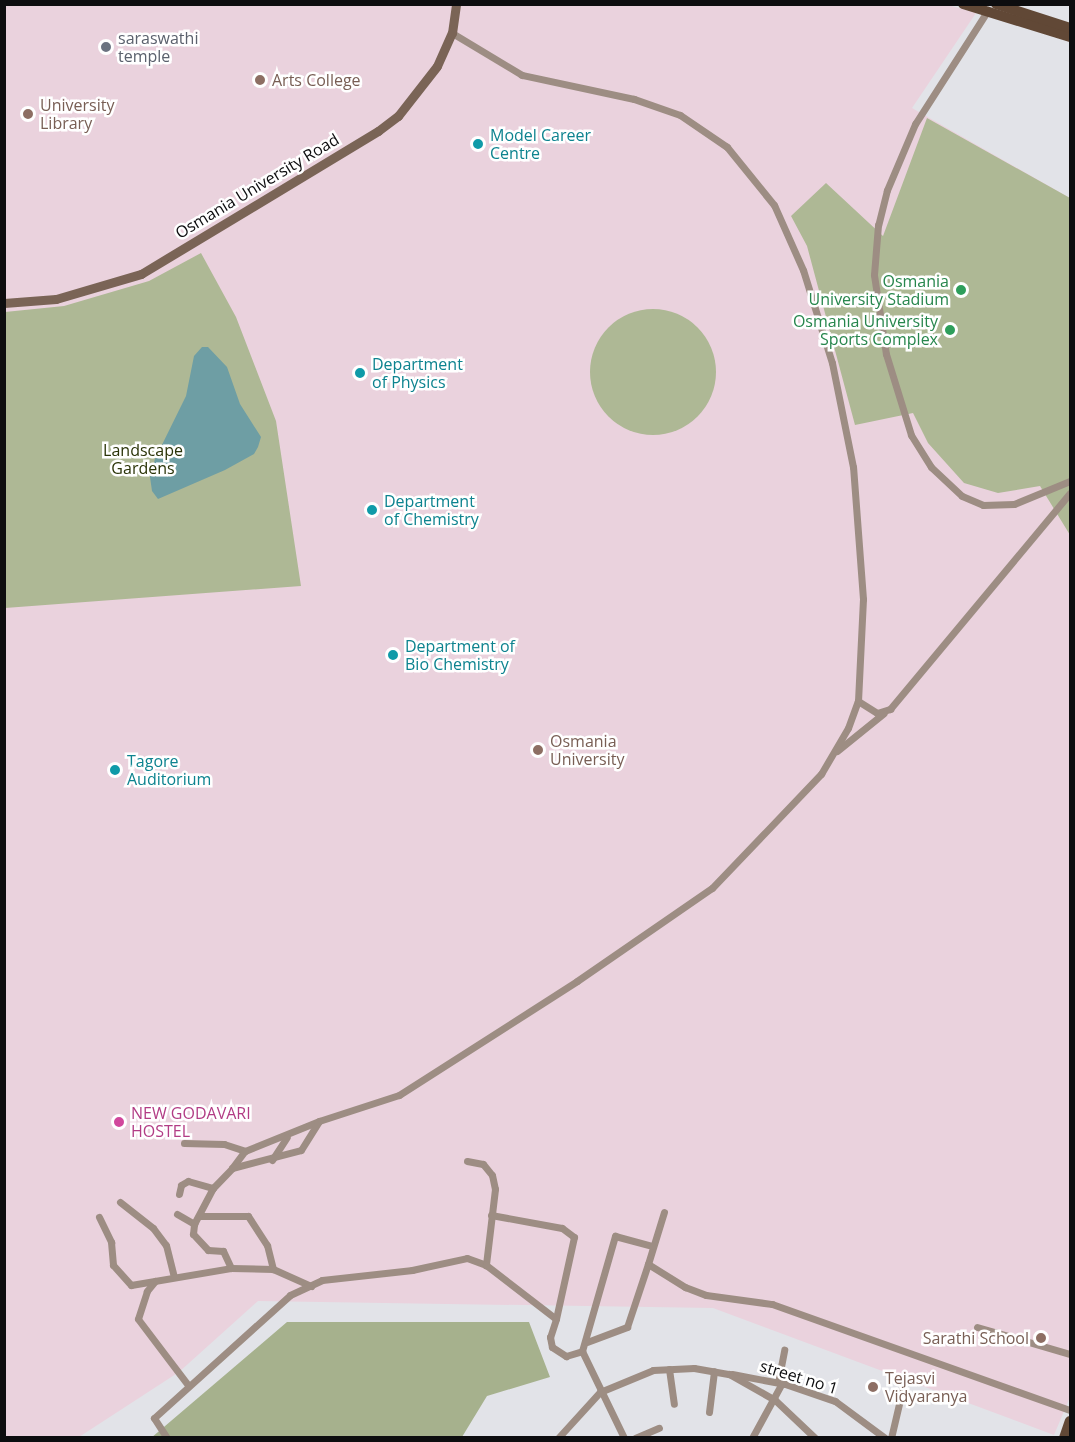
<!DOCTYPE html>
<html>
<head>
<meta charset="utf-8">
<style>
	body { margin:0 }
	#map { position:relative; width:1075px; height:1442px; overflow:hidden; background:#e2e3e8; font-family:"Open Sans",sans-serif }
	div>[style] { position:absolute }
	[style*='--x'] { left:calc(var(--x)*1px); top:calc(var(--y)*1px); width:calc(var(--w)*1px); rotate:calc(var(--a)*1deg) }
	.education>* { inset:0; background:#ead2dd }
	.green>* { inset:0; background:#aeb895 }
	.round { border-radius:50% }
	.forest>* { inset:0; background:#a6b18d }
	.water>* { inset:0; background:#6e9ea4 }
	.minor>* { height:7px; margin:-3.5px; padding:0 3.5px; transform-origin:3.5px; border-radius:3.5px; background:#9d8d83 }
	.secondary>* { height:9px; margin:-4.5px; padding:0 4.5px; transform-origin:4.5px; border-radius:4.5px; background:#7a6456 }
	.primary>* { height:10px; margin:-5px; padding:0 5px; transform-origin:5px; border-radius:5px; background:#614836 }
	.dots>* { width:16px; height:16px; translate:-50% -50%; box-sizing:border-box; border:3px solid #fff; border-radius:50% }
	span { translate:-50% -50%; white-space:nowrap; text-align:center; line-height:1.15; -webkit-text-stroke:5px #fff; paint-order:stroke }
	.worship-label { font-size:16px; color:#5b616d }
	.left { translate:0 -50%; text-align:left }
	.education-label { font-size:16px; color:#785e54 }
	.right { translate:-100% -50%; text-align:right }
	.culture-label { font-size:16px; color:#0d838f }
	.street-label { font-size:16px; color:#0d0d0f }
	.leisure-label { font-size:16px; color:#27864d }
	.park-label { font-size:16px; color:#2b3408 }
	.hotel-label { font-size:16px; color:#b23c85 }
	.frame { position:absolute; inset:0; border:6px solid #0d0d0f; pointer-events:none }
</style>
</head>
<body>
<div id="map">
	<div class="education">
		<i style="clip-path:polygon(945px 4px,976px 13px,912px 108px,1070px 198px,1070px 1397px,1054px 1435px,713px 1308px,258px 1301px,179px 1372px,79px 1437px,5px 1438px,5px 5px)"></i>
	</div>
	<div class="green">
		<i style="clip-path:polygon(927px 118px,1070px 198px,1070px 535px,1040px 486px,998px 493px,964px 483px,928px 443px,913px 413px,855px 425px,807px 246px,791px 216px,826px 183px,883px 236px)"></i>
		<i style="clip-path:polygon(201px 253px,236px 317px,276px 421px,301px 586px,5px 608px,5px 312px,64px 306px,149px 281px)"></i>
		<i class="round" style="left:590px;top:309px;width:126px;height:126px"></i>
	</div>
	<div class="forest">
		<i style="clip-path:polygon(287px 1322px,529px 1322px,550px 1377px,487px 1396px,462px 1437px,151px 1438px)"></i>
	</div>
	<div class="water">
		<i style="clip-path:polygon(202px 347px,208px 347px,227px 367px,240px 404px,261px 437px,258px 447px,254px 454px,225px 470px,158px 499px,152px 491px,150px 477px,155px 459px,186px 396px,194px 356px)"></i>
	</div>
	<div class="minor">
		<i style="--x:988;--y:10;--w:135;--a:122.6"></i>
		<i style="--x:915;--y:124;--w:72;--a:113"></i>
		<i style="--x:887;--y:190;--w:36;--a:104"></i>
		<i style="--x:878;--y:225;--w:50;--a:94.6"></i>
		<i style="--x:874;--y:275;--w:80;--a:81.4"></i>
		<i style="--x:886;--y:354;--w:85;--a:72.8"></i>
		<i style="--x:911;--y:435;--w:38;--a:58"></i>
		<i style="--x:931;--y:467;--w:42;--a:43.1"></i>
		<i style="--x:962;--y:496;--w:23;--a:23"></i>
		<i style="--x:983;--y:505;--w:31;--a:-2"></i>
		<i style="--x:1014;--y:504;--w:61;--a:-22.3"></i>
		<i style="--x:858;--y:701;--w:22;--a:32"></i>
		<i style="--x:877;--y:713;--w:14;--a:-17"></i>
		<i style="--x:890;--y:709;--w:281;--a:-50.2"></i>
		<i style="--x:837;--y:751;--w:60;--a:-39"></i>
		<i style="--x:184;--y:1143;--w:40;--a:1.4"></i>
		<i style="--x:224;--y:1144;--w:22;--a:18"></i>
		<i style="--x:245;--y:1151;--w:80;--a:-22.1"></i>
		<i style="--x:319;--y:1121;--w:84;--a:-18"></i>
		<i style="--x:399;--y:1095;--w:211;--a:-32.6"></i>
		<i style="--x:577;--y:981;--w:164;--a:-34.6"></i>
		<i style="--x:712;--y:888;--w:158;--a:-46.3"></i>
		<i style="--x:821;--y:774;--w:53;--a:-59.6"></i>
		<i style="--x:848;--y:728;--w:29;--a:-70"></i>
		<i style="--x:858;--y:701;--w:102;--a:-87.2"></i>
		<i style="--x:863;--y:599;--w:132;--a:-94.3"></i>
		<i style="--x:853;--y:467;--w:106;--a:-101.4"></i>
		<i style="--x:832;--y:363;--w:97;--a:-107.3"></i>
		<i style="--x:803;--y:270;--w:71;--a:-114"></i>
		<i style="--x:774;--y:205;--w:75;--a:-129"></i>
		<i style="--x:727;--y:147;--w:57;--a:-145.8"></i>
		<i style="--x:680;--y:115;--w:49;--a:-160.8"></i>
		<i style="--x:634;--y:99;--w:115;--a:-167.9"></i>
		<i style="--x:522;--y:75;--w:82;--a:-149"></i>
		<i style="--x:272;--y:1160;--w:27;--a:-57"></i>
		<i style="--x:467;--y:1161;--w:16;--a:11"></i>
		<i style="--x:483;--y:1164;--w:14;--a:51"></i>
		<i style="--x:492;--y:1175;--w:14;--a:78"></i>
		<i style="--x:495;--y:1189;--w:77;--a:96.8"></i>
		<i style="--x:232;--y:1168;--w:21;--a:-53"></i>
		<i style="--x:179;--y:1194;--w:9;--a:-77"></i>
		<i style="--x:181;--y:1185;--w:8;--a:-30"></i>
		<i style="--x:188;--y:1181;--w:26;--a:16"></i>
		<i style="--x:120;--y:1202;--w:42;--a:38.2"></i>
		<i style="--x:153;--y:1228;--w:21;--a:53"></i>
		<i style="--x:166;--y:1245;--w:32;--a:76"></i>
		<i style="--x:664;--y:1212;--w:54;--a:107.1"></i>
		<i style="--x:648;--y:1264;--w:44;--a:31.9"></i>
		<i style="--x:685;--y:1287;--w:22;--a:21"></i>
		<i style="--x:706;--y:1295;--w:67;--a:7.8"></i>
		<i style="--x:772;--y:1304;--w:316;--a:19.6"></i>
		<i style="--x:177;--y:1214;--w:20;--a:30"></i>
		<i style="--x:491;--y:1215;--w:72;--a:10.4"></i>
		<i style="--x:562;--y:1228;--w:15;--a:37"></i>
		<i style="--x:574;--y:1237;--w:84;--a:102.4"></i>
		<i style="--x:200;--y:1216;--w:48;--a:0"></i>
		<i style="--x:248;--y:1216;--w:35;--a:57"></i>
		<i style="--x:267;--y:1245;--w:25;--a:76"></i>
		<i style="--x:273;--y:1269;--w:42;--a:24.1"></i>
		<i style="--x:99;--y:1217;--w:28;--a:64"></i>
		<i style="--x:111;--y:1242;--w:23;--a:85"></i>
		<i style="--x:113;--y:1265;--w:27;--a:48"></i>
		<i style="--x:131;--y:1285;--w:101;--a:-9.6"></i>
		<i style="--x:231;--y:1268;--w:19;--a:-115"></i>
		<i style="--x:223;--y:1251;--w:15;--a:-176"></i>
		<i style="--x:208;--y:1250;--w:22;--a:-133"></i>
		<i style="--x:193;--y:1234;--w:10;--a:-84"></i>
		<i style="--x:194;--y:1224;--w:41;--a:-62.2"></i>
		<i style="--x:213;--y:1188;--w:28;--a:-46"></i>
		<i style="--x:232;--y:1168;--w:71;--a:-14.6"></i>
		<i style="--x:301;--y:1150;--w:34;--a:-58"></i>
		<i style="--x:231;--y:1268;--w:42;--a:1.4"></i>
		<i style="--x:155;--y:1281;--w:13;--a:129"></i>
		<i style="--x:147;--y:1291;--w:29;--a:108"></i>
		<i style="--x:138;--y:1319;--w:83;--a:52.9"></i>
		<i style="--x:977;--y:1327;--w:97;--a:16.2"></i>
		<i style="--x:587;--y:1342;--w:43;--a:-20.6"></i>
		<i style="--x:627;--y:1327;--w:66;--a:-71.6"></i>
		<i style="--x:582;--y:1351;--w:120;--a:-74"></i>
		<i style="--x:615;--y:1236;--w:38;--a:15"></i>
		<i style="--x:669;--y:1369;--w:35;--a:82"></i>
		<i style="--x:732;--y:1374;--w:54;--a:10.7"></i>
		<i style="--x:785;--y:1384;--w:53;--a:18.8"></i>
		<i style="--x:835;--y:1401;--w:62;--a:36.5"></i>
		<i style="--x:778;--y:1382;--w:33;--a:-79"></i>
		<i style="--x:709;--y:1412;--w:41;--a:-83"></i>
		<i style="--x:167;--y:1438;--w:24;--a:-123"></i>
		<i style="--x:154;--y:1418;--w:183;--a:-42.1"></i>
		<i style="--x:290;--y:1295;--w:35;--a:-25"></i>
		<i style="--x:322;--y:1280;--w:91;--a:-6.3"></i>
		<i style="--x:412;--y:1270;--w:56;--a:-12.3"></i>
		<i style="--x:467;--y:1258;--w:20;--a:20"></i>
		<i style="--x:486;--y:1265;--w:88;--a:37.6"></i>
		<i style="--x:556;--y:1319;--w:19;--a:108"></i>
		<i style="--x:550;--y:1337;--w:10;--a:79"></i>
		<i style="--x:552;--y:1347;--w:17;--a:33"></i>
		<i style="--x:566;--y:1356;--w:17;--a:-17"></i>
		<i style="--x:582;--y:1351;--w:97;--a:64.2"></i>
		<i style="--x:558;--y:1438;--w:62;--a:-47.6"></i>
		<i style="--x:600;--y:1392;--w:57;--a:-22.5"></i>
		<i style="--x:653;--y:1370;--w:41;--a:-2.8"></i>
		<i style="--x:694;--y:1368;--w:36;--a:10"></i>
		<i style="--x:729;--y:1374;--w:53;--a:29.5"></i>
		<i style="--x:775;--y:1400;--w:55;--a:43.5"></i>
		<i style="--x:635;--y:1438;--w:26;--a:-23"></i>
		<i style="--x:752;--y:1438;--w:63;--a:-61.4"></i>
		<i style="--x:891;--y:1438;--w:52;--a:-76.8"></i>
	</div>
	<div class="secondary">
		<i style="--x:4;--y:303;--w:52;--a:-4.4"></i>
		<i style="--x:56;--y:299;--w:89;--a:-16.4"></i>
		<i style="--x:141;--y:274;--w:277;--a:-31.1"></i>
		<i style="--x:378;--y:131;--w:25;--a:-37"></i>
		<i style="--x:398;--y:116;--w:63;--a:-52"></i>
		<i style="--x:437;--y:66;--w:36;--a:-66"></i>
		<i style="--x:452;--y:33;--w:29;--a:-82"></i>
	</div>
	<div class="primary">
		<i style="--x:963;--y:4;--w:112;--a:17.1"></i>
		<i style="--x:996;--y:4;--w:78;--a:18"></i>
		<i style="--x:1064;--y:1438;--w:18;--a:-71"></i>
	</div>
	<div class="dots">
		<i style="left:106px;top:47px;background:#6b7280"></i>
		<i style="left:260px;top:80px;background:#8d6e63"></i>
		<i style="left:28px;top:114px;background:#8d6e63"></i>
		<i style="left:478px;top:144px;background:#0f9aa8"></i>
		<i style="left:961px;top:290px;background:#2e9e5b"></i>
		<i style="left:950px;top:330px;background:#2e9e5b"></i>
		<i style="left:360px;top:373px;background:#0f9aa8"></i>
		<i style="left:372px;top:510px;background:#0f9aa8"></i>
		<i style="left:393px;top:655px;background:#0f9aa8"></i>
		<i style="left:538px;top:750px;background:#8d6e63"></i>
		<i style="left:115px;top:770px;background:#0f9aa8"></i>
		<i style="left:119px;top:1122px;background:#d1479c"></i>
		<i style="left:1041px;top:1338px;background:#8d6e63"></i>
		<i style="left:873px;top:1387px;background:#8d6e63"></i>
	</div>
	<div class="worship-label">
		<span class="left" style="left:118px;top:47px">saraswathi<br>temple</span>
	</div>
	<div class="education-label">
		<span class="left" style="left:272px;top:80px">Arts College</span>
		<span class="left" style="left:40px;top:114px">University<br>Library</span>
		<span class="left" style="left:550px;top:750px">Osmania<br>University</span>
		<span class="right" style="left:1029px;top:1338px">Sarathi School</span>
		<span class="left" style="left:885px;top:1387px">Tejasvi<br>Vidyaranya</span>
	</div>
	<div class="culture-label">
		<span class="left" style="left:490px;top:144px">Model Career<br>Centre</span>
		<span class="left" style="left:372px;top:373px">Department<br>of Physics</span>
		<span class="left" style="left:384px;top:510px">Department<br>of Chemistry</span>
		<span class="left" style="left:405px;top:655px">Department of<br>Bio Chemistry</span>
		<span class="left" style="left:127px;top:770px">Tagore<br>Auditorium</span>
	</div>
	<div class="street-label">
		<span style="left:257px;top:186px;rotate:-31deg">Osmania University Road</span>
		<span style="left:799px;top:1377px;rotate:17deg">street no 1</span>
	</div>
	<div class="leisure-label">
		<span class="right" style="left:949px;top:290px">Osmania<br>University Stadium</span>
		<span class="right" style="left:938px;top:330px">Osmania University<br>Sports Complex</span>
	</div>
	<div class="park-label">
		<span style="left:143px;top:459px">Landscape<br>Gardens</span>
	</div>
	<div class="hotel-label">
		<span class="left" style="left:131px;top:1122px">NEW GODAVARI<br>HOSTEL</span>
	</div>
	<div class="frame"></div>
</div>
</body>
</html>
